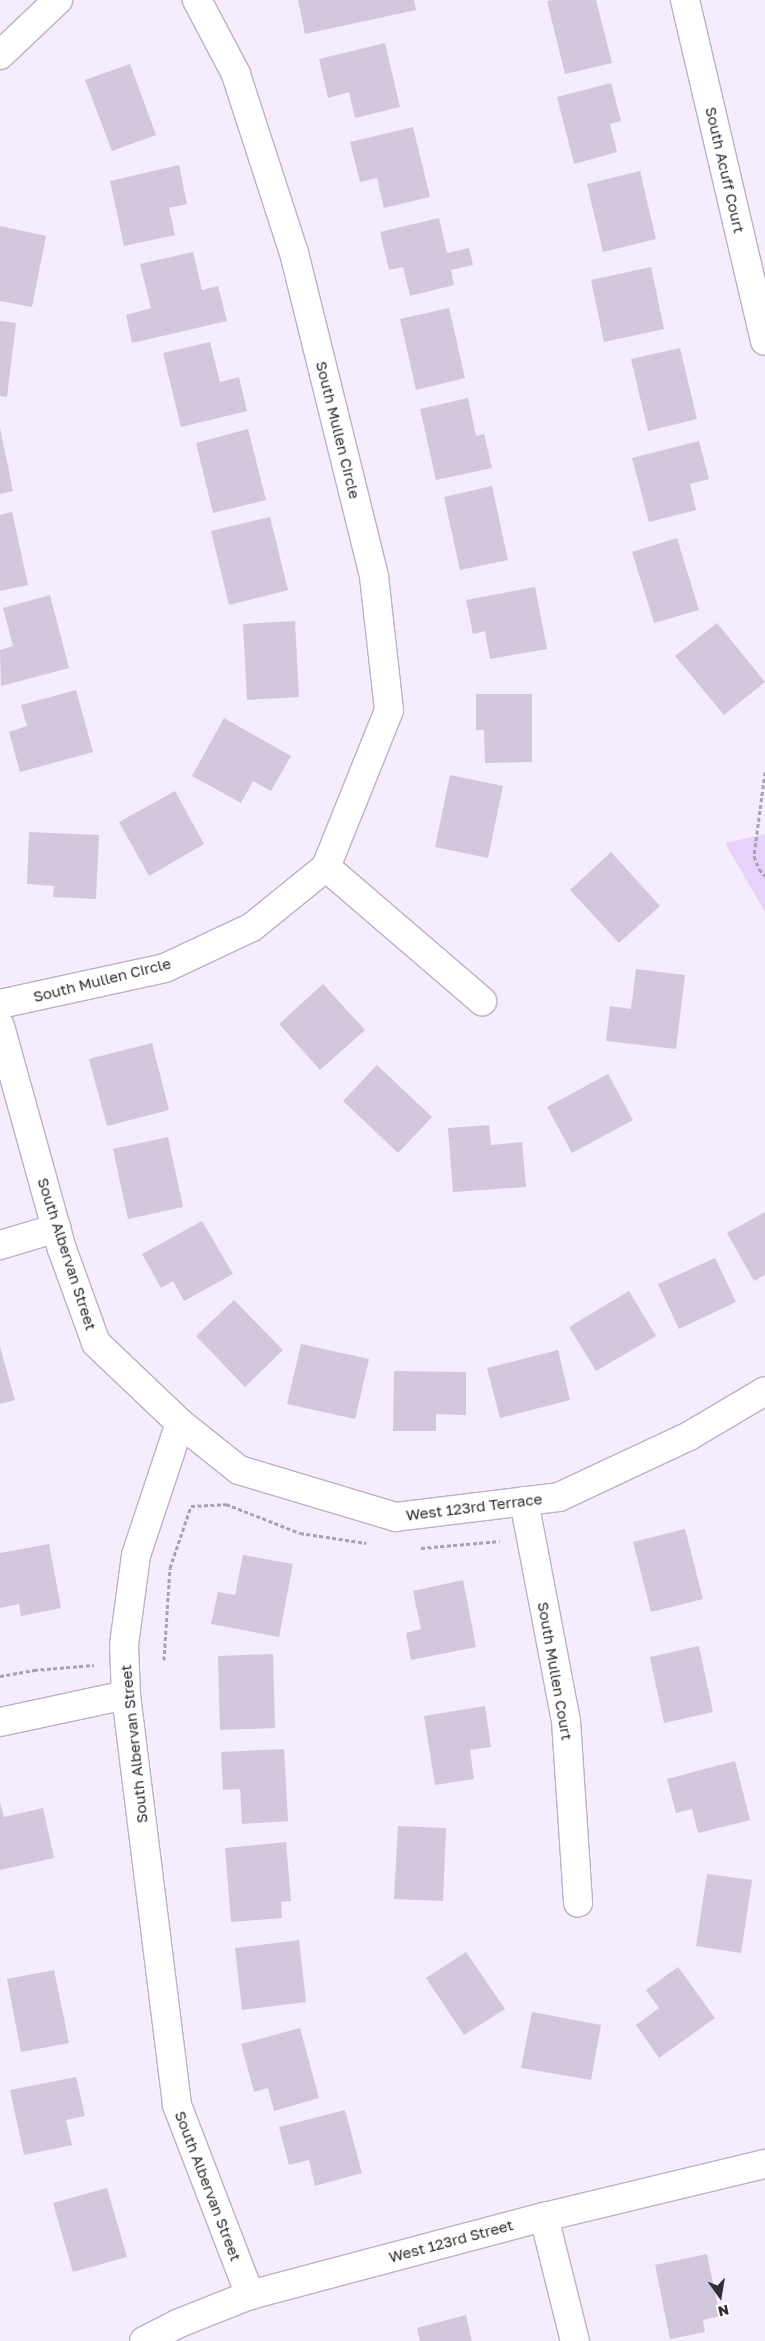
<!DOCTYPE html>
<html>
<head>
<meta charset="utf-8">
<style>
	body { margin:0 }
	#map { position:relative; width:765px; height:2341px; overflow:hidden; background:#f5ecfe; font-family:"Golos Text",sans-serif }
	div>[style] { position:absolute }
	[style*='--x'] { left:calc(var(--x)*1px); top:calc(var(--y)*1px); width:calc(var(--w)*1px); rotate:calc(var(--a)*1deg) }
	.green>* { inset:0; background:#e6d2fa }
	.building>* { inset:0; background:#d2c7dc }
	.path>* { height:3px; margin-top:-1.5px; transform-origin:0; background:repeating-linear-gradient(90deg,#a9a2b1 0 4px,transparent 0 6.5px) }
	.roads { filter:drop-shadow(1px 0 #bcb1c6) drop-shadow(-1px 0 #bcb1c6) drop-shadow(0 1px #bcb1c6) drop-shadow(0 -1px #bcb1c6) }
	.minor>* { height:28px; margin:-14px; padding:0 14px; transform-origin:14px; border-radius:14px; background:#fff }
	span { translate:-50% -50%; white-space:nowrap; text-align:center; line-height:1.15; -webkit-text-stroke:4.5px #fff; paint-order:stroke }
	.street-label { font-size:15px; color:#312d35 }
	.north { position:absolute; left:695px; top:2271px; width:50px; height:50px; -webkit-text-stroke:4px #fff; paint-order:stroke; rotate:167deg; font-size:14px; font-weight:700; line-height:20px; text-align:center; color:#312d35 }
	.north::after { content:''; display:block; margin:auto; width:18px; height:22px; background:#312d35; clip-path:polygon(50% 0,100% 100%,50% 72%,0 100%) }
</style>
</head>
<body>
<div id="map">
	<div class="green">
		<i style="clip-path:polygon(765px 834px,765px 912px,725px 843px)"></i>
	</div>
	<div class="building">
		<i style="clip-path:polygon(298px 0,414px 0,416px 10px,305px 34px)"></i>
		<i style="clip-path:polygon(553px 0,596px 0,612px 63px,565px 74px,547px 1px)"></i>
		<i style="clip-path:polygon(385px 43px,400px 107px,355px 118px,349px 92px,328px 98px,319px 59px)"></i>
		<i style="clip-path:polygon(130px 64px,156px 135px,112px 151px,85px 80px)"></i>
		<i style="clip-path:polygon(611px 83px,621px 121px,610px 124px,617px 152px,574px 164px,557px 97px)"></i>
		<i style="clip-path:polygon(413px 127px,430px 197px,384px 208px,377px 178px,360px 182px,350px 142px)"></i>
		<i style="clip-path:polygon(179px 165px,187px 204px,169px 208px,175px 235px,124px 246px,110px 181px)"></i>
		<i style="clip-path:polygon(640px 171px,656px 239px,603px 252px,587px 184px)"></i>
		<i style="clip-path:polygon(439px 218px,447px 253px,469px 248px,473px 265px,451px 270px,454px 285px,410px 296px,403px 267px,389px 270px,380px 232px)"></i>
		<i style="clip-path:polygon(0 226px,46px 236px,32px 307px,0 301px)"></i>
		<i style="clip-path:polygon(193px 252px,202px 290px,218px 286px,227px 321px,132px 343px,126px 315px,151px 308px,140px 264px)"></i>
		<i style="clip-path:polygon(651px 267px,664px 329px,604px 342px,591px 280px)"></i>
		<i style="clip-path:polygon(449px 308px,465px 378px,416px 390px,400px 319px)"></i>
		<i style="clip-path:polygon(0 321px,16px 323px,7px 397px,0 396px)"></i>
		<i style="clip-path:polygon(210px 342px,220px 382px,239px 377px,247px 411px,181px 427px,163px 353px)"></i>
		<i style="clip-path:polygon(680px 348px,697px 419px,648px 431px,631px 359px)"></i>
		<i style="clip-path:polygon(468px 398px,476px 436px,484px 434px,492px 468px,436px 480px,420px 409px)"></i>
		<i style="clip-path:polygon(0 428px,13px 491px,0 494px)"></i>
		<i style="clip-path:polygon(248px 429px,266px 500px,213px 513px,196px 443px)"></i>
		<i style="clip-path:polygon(699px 441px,709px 479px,690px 484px,696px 510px,649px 522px,632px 458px)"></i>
		<i style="clip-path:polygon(492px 486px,508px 560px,460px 570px,444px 497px)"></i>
		<i style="clip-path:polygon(12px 512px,28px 585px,0 591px,0 515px)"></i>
		<i style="clip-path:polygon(270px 517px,288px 590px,229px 605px,211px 531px)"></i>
		<i style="clip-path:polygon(677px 538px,699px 610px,654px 623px,632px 552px)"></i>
		<i style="clip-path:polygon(535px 587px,547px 649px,490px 659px,485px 631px,473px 634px,466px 600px)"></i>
		<i style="clip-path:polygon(50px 595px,69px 668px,1px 686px,0 650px,13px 646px,3px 608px)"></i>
		<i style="clip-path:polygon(295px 621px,299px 697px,247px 700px,243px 624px)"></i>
		<i style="clip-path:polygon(717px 623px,765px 682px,724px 715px,675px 656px)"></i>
		<i style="clip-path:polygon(76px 690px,93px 752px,20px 772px,9px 732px,27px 726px,21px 705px)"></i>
		<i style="clip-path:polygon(476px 694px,532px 694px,532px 762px,485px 763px,484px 730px,476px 730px)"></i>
		<i style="clip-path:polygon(224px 718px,291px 756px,271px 791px,253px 781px,241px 803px,192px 776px)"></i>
		<i style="clip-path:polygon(450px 775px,503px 786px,488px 858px,435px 847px)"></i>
		<i style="clip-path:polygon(175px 791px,204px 844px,149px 876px,119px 822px)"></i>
		<i style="clip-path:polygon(29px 832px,99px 835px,96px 899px,53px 897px,54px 886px,27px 884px)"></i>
		<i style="clip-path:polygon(611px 852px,660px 906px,619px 943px,570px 890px)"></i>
		<i style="clip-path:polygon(636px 969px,685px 975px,676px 1049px,606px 1041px,610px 1006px,631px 1009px)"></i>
		<i style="clip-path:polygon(323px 984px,365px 1030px,320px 1070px,279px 1024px)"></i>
		<i style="clip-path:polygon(152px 1043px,169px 1110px,107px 1126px,89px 1059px)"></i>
		<i style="clip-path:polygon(377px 1065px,432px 1117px,398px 1153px,343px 1101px)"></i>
		<i style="clip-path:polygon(608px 1074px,633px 1120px,572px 1153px,547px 1107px)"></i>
		<i style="clip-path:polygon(489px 1125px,491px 1145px,522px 1142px,526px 1187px,453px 1192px,448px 1128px)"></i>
		<i style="clip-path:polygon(168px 1137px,183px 1207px,128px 1219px,113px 1149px)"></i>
		<i style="clip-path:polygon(765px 1212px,765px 1275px,754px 1281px,727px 1233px)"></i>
		<i style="clip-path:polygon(202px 1221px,233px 1274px,184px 1301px,173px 1281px,161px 1288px,142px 1254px)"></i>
		<i style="clip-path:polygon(715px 1258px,736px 1302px,679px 1329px,658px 1284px)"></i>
		<i style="clip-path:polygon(629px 1291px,656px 1336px,596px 1371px,569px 1327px)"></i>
		<i style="clip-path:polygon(234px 1300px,283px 1350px,245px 1387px,196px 1336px)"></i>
		<i style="clip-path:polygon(301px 1344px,369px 1359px,355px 1419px,287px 1404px)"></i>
		<i style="clip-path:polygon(0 1347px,15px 1400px,0 1404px)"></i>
		<i style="clip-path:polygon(558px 1350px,570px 1400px,500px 1418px,487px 1368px)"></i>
		<i style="clip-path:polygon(394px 1371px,466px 1372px,466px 1415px,436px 1414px,436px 1431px,393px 1431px)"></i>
		<i style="clip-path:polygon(685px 1529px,703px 1599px,651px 1612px,633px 1542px)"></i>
		<i style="clip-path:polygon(49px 1544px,61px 1608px,21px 1616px,19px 1604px,0 1608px,0 1553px)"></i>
		<i style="clip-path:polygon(243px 1555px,293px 1564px,279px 1637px,211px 1624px,218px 1592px,235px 1595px)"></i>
		<i style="clip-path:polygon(463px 1580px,476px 1647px,411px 1660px,406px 1633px,421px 1629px,413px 1591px)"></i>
		<i style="clip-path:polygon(699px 1646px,713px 1712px,664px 1723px,650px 1657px)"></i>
		<i style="clip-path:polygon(273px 1654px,275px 1728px,220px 1730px,218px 1656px)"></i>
		<i style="clip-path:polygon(485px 1706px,491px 1747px,470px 1750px,474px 1779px,435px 1785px,424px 1716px)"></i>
		<i style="clip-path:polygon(284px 1749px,288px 1821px,242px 1824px,240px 1789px,223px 1790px,221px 1752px)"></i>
		<i style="clip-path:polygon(735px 1761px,750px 1820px,698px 1833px,692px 1809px,676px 1813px,667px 1779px)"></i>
		<i style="clip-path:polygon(0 1803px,4px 1817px,43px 1808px,54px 1858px,0 1870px)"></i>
		<i style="clip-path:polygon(398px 1826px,446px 1828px,443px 1901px,394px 1899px)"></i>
		<i style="clip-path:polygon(286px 1842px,291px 1901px,281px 1902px,282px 1918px,231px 1922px,225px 1848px)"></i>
		<i style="clip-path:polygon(707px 1874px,752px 1880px,741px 1953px,696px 1946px)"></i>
		<i style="clip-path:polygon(299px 1940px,306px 2002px,242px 2010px,235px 1948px)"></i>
		<i style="clip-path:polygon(466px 1952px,505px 2009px,464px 2035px,426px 1978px)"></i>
		<i style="clip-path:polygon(678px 1967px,715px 2018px,659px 2058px,636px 2025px,659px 2008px,646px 1990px)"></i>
		<i style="clip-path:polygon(54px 1970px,69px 2043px,21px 2052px,7px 1979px)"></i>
		<i style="clip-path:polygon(532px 2012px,601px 2025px,591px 2080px,521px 2068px)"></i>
		<i style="clip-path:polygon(300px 2028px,319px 2098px,274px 2111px,268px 2088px,254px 2092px,241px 2044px)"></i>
		<i style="clip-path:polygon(76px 2077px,85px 2116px,66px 2120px,72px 2145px,24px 2155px,10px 2090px)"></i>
		<i style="clip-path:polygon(345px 2110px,362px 2173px,315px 2186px,309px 2160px,289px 2165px,279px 2127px)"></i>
		<i style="clip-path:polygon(107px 2188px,127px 2257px,73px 2272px,53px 2203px)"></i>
		<i style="clip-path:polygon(707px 2254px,720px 2316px,703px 2320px,705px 2332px,670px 2339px,655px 2265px)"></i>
		<i style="clip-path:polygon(466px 2315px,472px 2341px,420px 2341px,417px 2328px)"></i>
	</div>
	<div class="path">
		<i style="--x:765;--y:772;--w:85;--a:97.5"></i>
		<i style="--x:754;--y:856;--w:14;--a:69"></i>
		<i style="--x:759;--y:869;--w:9;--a:49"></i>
		<i style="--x:421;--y:1548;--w:79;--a:-5.1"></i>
		<i style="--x:164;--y:1660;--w:92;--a:-86.3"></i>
		<i style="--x:170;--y:1568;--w:65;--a:-71.3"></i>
		<i style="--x:191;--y:1506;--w:35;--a:-3"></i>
		<i style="--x:226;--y:1504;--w:79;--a:21.4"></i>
		<i style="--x:300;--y:1533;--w:67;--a:8.6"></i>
		<i style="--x:0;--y:1676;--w:35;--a:-10"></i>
		<i style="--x:34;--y:1670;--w:60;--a:-4.8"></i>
	</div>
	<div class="roads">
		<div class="minor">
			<i style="--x:685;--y:0;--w:350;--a:76.8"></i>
			<i style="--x:0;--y:55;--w:80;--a:-43.5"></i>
			<i style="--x:326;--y:867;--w:206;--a:40.7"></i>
			<i style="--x:0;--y:1004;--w:169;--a:-12.3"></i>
			<i style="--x:165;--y:968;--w:96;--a:-25.2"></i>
			<i style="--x:252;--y:927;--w:95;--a:-39"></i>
			<i style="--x:326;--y:867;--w:169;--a:-68.1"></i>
			<i style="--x:389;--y:710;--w:135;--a:-96.4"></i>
			<i style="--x:374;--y:576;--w:333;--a:-103.9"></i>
			<i style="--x:294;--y:253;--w:188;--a:-108"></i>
			<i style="--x:236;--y:74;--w:84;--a:-117.8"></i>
			<i style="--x:0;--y:1026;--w:231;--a:74.5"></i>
			<i style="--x:62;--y:1249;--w:100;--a:70.1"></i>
			<i style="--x:96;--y:1343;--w:116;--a:43.6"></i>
			<i style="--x:180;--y:1423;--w:75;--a:38.5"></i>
			<i style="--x:239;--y:1470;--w:164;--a:16.7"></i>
			<i style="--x:396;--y:1517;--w:164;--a:-7"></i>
			<i style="--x:559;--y:1497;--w:144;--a:-25.1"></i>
			<i style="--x:689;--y:1436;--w:88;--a:-30.6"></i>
			<i style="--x:0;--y:1245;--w:59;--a:-16.6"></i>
			<i style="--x:180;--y:1423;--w:139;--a:108.4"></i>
			<i style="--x:136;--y:1555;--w:91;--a:97.6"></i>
			<i style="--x:124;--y:1645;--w:50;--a:87.7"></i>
			<i style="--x:126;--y:1695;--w:413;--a:82.9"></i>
			<i style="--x:177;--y:2105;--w:204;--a:69"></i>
			<i style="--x:524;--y:1501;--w:224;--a:79.2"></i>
			<i style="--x:566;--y:1721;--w:182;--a:86.2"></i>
			<i style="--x:0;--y:1722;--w:129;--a:-12.1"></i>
			<i style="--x:544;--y:2217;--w:128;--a:76"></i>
			<i style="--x:144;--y:2341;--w:37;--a:-27"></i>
			<i style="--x:177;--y:2324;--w:79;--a:-21.7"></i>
			<i style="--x:250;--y:2295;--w:304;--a:-14.9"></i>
			<i style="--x:544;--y:2217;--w:227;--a:-13.5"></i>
		</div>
	</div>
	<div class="street-label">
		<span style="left:725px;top:170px;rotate:77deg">South Acuff Court</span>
		<span style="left:338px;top:430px;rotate:76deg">South Mullen Circle</span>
		<span style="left:102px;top:980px;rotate:-14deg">South Mullen Circle</span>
		<span style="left:67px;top:1254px;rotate:72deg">South Albervan Street</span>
		<span style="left:474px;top:1507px;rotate:-7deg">West 123rd Terrace</span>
		<span style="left:555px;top:1671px;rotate:80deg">South Mullen Court</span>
		<span style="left:134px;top:1744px;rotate:-96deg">South Albervan Street</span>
		<span style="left:208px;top:2186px;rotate:69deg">South Albervan Street</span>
		<span style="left:451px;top:2241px;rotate:-15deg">West 123rd Street</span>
	</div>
	<div class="north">N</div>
</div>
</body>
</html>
